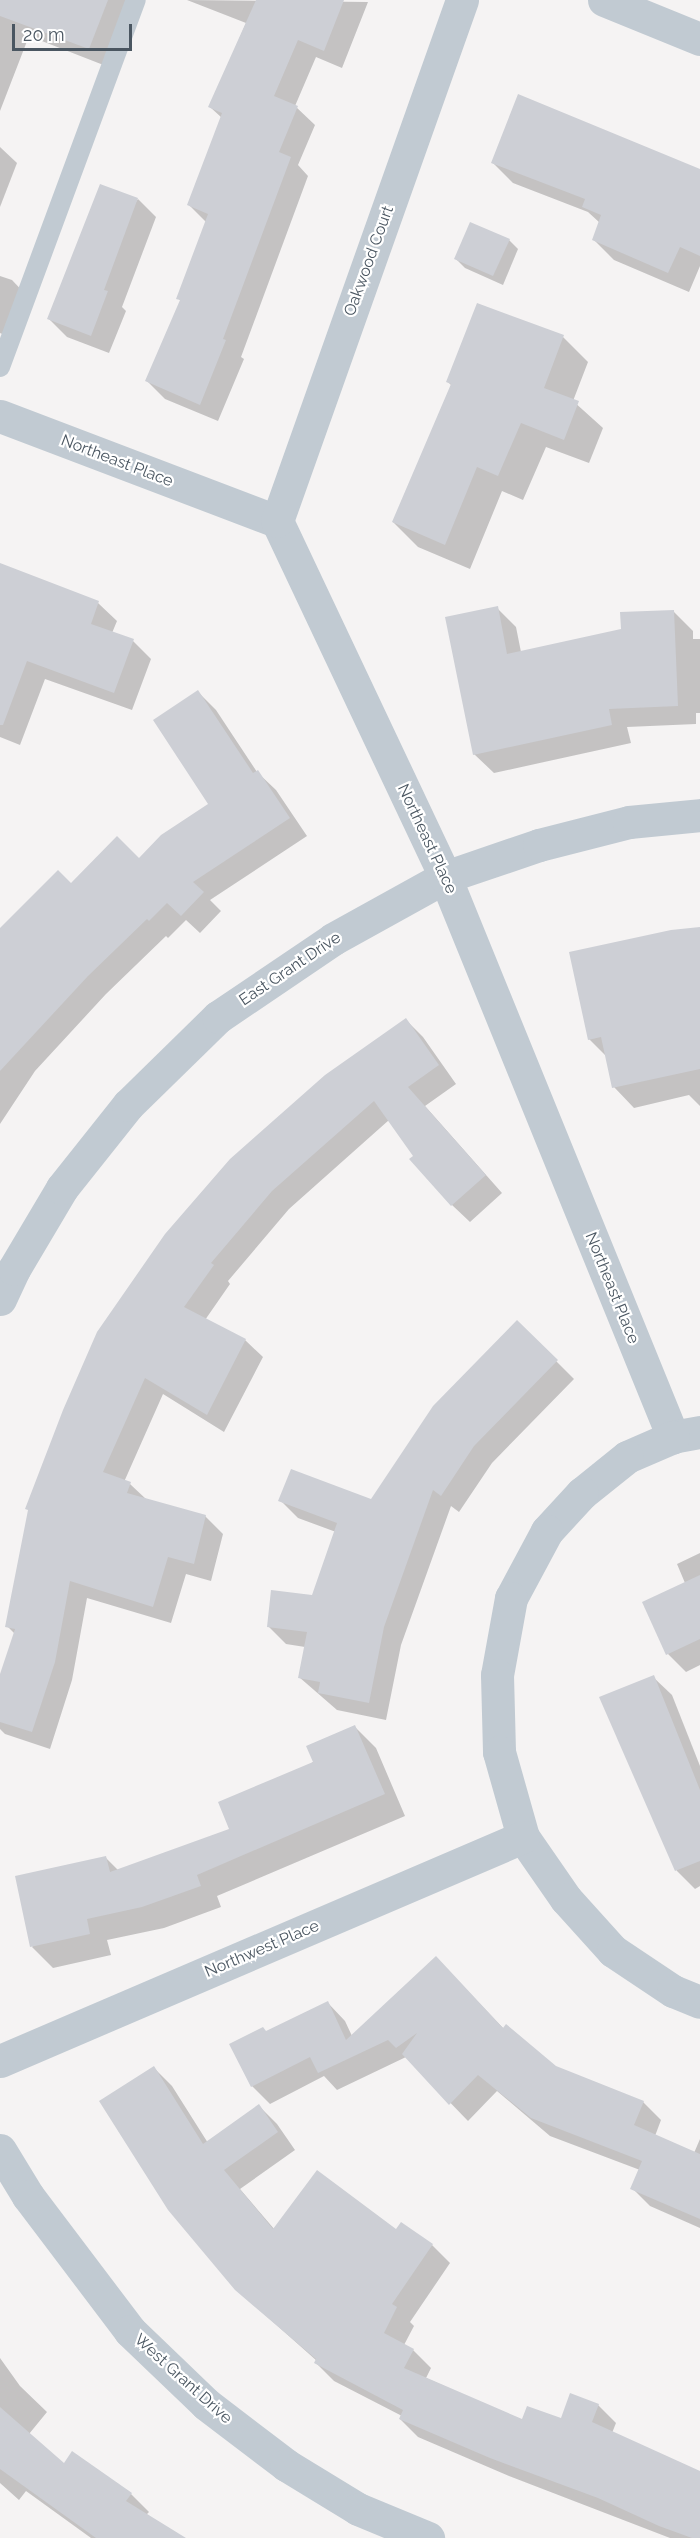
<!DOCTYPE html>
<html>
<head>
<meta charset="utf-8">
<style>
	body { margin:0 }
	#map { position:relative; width:700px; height:2538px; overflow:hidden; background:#f5f3f3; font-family:Raleway,sans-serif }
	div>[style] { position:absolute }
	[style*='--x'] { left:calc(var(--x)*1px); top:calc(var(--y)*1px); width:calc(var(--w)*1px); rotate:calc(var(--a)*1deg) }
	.shadow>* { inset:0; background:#0003 }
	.building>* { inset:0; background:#cdcfd5 }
	.service>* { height:20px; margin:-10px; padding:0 10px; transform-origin:10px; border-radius:10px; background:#c1cad2 }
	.minor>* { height:33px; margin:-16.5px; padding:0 16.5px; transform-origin:16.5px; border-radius:16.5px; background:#c1cad2 }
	span { translate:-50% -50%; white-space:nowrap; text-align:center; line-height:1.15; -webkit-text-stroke:4.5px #fff; paint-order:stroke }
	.street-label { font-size:16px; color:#4a5661 }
	.scale { position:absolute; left:12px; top:24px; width:120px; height:27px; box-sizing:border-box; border:3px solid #4a5661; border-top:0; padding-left:8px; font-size:18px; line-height:21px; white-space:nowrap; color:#4a5661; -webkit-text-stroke:4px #fff; paint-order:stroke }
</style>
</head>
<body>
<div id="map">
	<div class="shadow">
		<i style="clip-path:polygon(0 0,132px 0,106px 66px,29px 36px,0 111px)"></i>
		<i style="clip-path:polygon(187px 0,368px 2px,342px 68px,316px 57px,295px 106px,315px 125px,298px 165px,308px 176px,241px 357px,244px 359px,218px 421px,165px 399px,147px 381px,181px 301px,178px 298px,206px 222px,189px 205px,222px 118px,210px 107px,246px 23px)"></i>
		<i style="clip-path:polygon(0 147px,17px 163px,0 207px)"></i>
		<i style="clip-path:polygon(493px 163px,700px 171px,700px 266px,689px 292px,614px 260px,594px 240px,600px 223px,588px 212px,513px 183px)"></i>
		<i style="clip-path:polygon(138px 199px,156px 217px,122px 307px,126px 311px,109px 353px,67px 337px,49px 319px)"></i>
		<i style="clip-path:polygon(509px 240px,518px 249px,503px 285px,465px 268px,456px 259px)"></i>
		<i style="clip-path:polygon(0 276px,12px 280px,29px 298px,13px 339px,0 333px)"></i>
		<i style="clip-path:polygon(478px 304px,563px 337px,588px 362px,573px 401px,603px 428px,589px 463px,546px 447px,523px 500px,502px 491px,470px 569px,418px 547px,393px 522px,452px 386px,448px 382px)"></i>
		<i style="clip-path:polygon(0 565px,98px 603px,117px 621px,112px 633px,133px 641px,151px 659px,132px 710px,45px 679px,20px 745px,0 737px)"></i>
		<i style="clip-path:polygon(497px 608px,516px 627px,521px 652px,622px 630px,674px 612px,693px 631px,693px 639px,700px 639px,700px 713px,696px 713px,696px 724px,627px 727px,631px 743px,494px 773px,474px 754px)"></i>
		<i style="clip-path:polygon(198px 692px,216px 710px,257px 772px,276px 790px,307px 836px,210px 900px,221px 911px,200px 933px,186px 920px,168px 938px,166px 936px,106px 994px,35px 1071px,0 1124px,0 933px,71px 885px,139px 860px,210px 804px)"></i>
		<i style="clip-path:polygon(700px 928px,700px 1106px,689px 1095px,634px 1108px,614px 1087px,607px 1057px,589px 1039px)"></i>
		<i style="clip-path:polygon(406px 1020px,423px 1037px,456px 1084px,425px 1106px,502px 1193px,470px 1222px,452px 1205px,389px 1120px,289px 1209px,228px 1281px,230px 1284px,205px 1320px,245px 1340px,263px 1357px,224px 1432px,163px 1394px,124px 1482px,130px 1484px,147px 1500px,205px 1516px,223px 1534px,211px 1581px,186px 1574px,171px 1623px,87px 1598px,72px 1680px,50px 1749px,5px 1734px,0 1729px,0 1679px,15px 1634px,7px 1626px,65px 1408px)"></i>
		<i style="clip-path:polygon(517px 1322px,574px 1379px,492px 1463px,459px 1512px,451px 1506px,401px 1645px,386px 1720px,337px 1710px,299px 1677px,305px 1647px,286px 1644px,269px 1627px,313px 1596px,336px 1532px,298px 1518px,280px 1500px,372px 1501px)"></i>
		<i style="clip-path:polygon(700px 1553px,700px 1665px,686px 1672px,668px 1654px,685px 1583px,677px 1564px)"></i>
		<i style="clip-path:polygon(653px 1677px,672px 1695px,700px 1766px,700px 1886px,695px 1889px,677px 1871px,601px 1698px)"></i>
		<i style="clip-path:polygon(355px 1727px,376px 1748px,405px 1816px,217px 1896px,221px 1907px,164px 1928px,107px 1940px,111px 1955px,53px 1968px,32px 1947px,106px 1858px,119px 1871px,231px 1830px)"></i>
		<i style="clip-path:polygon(436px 1958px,504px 2029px,556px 2067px,643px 2102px,661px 2120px,655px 2136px,694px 2153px,700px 2139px,700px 2228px,650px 2206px,632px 2188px,640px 2170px,550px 2136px,497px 2091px,468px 2121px,406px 2057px,337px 2090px,324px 2076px,270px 2104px,252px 2086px,267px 2033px,328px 2003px,345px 2021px,352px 2036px)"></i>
		<i style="clip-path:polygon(154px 2068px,172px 2086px,208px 2143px,259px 2106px,277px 2124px,295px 2150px,240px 2189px,275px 2230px,397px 2231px,401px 2224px,432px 2245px,450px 2263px,410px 2322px,414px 2326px,404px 2345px,413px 2350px,431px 2368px,426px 2378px,523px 2421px,561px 2420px,598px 2405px,616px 2423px,612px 2433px,700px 2473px,700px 2538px,670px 2538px,509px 2476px,418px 2437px,400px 2419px,402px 2416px,334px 2381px,316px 2363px,317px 2361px,236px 2289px)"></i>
		<i style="clip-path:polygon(0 2358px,20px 2386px,47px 2412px,29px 2434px,64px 2465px,131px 2494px,149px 2512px,146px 2515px,180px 2538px,91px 2538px,26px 2491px,19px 2500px,0 2483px)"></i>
	</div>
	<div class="building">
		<i style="clip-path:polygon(0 0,108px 0,89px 49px,0 16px)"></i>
		<i style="clip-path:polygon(256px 0,344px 0,324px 51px,298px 40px,274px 96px,298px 106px,279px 152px,291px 157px,223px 339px,226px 340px,200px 405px,145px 381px,180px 300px,176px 299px,208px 214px,187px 205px,222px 113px,208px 107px)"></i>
		<i style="clip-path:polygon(518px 94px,700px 169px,700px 256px,680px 247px,668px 273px,592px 240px,601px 215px,582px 207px,585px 199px,491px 163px)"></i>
		<i style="clip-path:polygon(100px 184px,138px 198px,104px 290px,108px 291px,91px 336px,47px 319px)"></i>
		<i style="clip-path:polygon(470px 222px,510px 239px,493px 276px,454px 259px)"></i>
		<i style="clip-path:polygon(477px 303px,564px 335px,544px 388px,579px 401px,564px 440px,521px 423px,498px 476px,477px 467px,445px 545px,392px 522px,451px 384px,446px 382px)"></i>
		<i style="clip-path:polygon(0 563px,99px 601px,91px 624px,134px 639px,114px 693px,27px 661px,3px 725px,0 725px)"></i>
		<i style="clip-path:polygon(498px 606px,507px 654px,621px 629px,620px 612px,674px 610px,678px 706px,609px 709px,612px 725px,473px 755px,445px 617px)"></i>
		<i style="clip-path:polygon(198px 690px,253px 773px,258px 770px,290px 818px,193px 882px,204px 892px,181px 916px,167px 903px,149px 921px,147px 919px,88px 976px,0 1071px,0 928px,58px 870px,71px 883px,117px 836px,139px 858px,161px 835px,208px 804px,153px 720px)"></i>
		<i style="clip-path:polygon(700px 927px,700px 1069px,612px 1088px,601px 1037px,588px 1040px,569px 952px,671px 930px)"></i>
		<i style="clip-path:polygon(406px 1018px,439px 1065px,408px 1087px,486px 1175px,451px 1206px,409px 1159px,413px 1156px,374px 1101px,272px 1191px,211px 1263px,214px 1265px,184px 1307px,246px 1339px,207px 1415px,145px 1378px,103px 1472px,131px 1482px,127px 1493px,206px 1515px,194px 1564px,168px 1557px,153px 1607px,70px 1581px,55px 1662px,32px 1732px,0 1722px,0 1674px,15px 1629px,5px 1627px,28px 1510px,25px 1509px,63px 1410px,97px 1332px,165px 1234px,230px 1159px,325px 1075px)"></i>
		<i style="clip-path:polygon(517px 1320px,558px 1360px,474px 1446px,441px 1496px,433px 1490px,384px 1627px,369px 1703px,318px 1693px,320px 1682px,298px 1678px,307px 1632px,267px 1627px,271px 1590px,312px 1595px,337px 1523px,278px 1501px,291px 1469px,371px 1499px,433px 1406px)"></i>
		<i style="clip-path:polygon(700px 1575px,700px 1639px,666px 1655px,642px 1602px)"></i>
		<i style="clip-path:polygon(654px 1675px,700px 1790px,700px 1861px,675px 1871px,599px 1697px)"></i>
		<i style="clip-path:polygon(355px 1725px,385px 1794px,197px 1875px,201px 1886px,142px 1907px,87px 1919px,90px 1934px,30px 1947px,15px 1876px,106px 1856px,110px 1872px,229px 1829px,218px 1802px,313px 1762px,306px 1746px)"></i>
		<i style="clip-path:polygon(436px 1956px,503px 2028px,506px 2024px,556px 2066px,644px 2101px,634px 2125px,700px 2154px,700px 2219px,630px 2189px,642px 2161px,531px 2118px,478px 2075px,449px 2105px,402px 2054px,417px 2033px,396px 2048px,388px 2040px,318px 2073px,310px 2057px,251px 2087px,229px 2044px,263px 2027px,266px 2031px,328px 2001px,346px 2040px)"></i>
		<i style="clip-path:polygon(154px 2066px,203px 2144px,259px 2104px,278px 2132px,224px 2170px,273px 2229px,317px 2170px,396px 2229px,401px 2222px,433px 2244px,392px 2304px,397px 2307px,384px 2333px,414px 2349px,404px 2368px,522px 2419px,527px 2406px,561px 2418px,570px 2393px,599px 2404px,592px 2422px,700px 2471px,700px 2538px,692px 2538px,659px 2526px,598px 2498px,490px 2458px,399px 2419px,403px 2410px,314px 2363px,316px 2359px,235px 2290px,168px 2210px,99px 2101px)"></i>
		<i style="clip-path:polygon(0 2407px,64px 2463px,72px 2451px,132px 2493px,126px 2501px,186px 2538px,96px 2538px,0 2469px)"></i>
	</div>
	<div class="service">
		<i style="--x:0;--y:367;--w:391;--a:-69.7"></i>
	</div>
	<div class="minor">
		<i style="--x:604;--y:0;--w:104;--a:22.1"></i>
		<i style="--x:0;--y:416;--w:296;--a:20.8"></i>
		<i style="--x:277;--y:521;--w:394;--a:64.7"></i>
		<i style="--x:445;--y:877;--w:605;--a:67.85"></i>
		<i style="--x:277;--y:521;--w:553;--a:-70.45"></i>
		<i style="--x:0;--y:1299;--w:33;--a:-65"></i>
		<i style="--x:14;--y:1269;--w:94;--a:-59.3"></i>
		<i style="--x:62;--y:1188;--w:106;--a:-51.5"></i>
		<i style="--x:128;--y:1105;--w:126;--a:-44.4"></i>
		<i style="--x:218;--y:1017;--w:139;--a:-34.1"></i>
		<i style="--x:333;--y:939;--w:128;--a:-29"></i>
		<i style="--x:445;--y:877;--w:99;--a:-18.8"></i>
		<i style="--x:539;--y:845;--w:93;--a:-14.3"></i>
		<i style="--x:629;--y:822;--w:71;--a:-5.6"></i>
		<i style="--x:700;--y:1432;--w:27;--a:170"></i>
		<i style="--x:673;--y:1437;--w:50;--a:156.5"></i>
		<i style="--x:627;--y:1457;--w:58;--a:141.3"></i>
		<i style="--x:582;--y:1493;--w:52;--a:132.6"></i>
		<i style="--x:547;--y:1531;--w:76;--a:118.2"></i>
		<i style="--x:511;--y:1598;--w:78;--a:100.3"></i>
		<i style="--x:497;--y:1675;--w:77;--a:88.5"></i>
		<i style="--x:499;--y:1752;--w:88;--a:74.2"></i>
		<i style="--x:523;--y:1837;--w:75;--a:55.3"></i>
		<i style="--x:566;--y:1899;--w:70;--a:47.9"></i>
		<i style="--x:613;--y:1951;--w:72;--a:33.7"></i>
		<i style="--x:673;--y:1991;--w:29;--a:22"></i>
		<i style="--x:0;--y:2061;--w:569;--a:-23.19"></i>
		<i style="--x:0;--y:2150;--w:54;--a:58.7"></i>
		<i style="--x:28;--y:2196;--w:169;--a:52.9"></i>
		<i style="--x:130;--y:2331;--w:105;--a:43.8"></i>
		<i style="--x:206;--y:2404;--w:101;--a:37.3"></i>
		<i style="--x:286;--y:2465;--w:84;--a:31.4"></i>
		<i style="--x:358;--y:2509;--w:76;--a:22.5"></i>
	</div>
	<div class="street-label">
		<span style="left:369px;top:261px;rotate:-70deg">Oakwood Court</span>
		<span style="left:117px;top:461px;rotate:21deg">Northeast Place</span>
		<span style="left:427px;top:839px;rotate:65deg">Northeast Place</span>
		<span style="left:290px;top:969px;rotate:-34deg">East Grant Drive</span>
		<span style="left:612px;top:1288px;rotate:68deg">Northeast Place</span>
		<span style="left:262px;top:1949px;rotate:-23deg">Northwest Place</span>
		<span style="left:183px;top:2379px;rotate:42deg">West Grant Drive</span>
	</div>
	<div class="scale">20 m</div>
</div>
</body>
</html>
